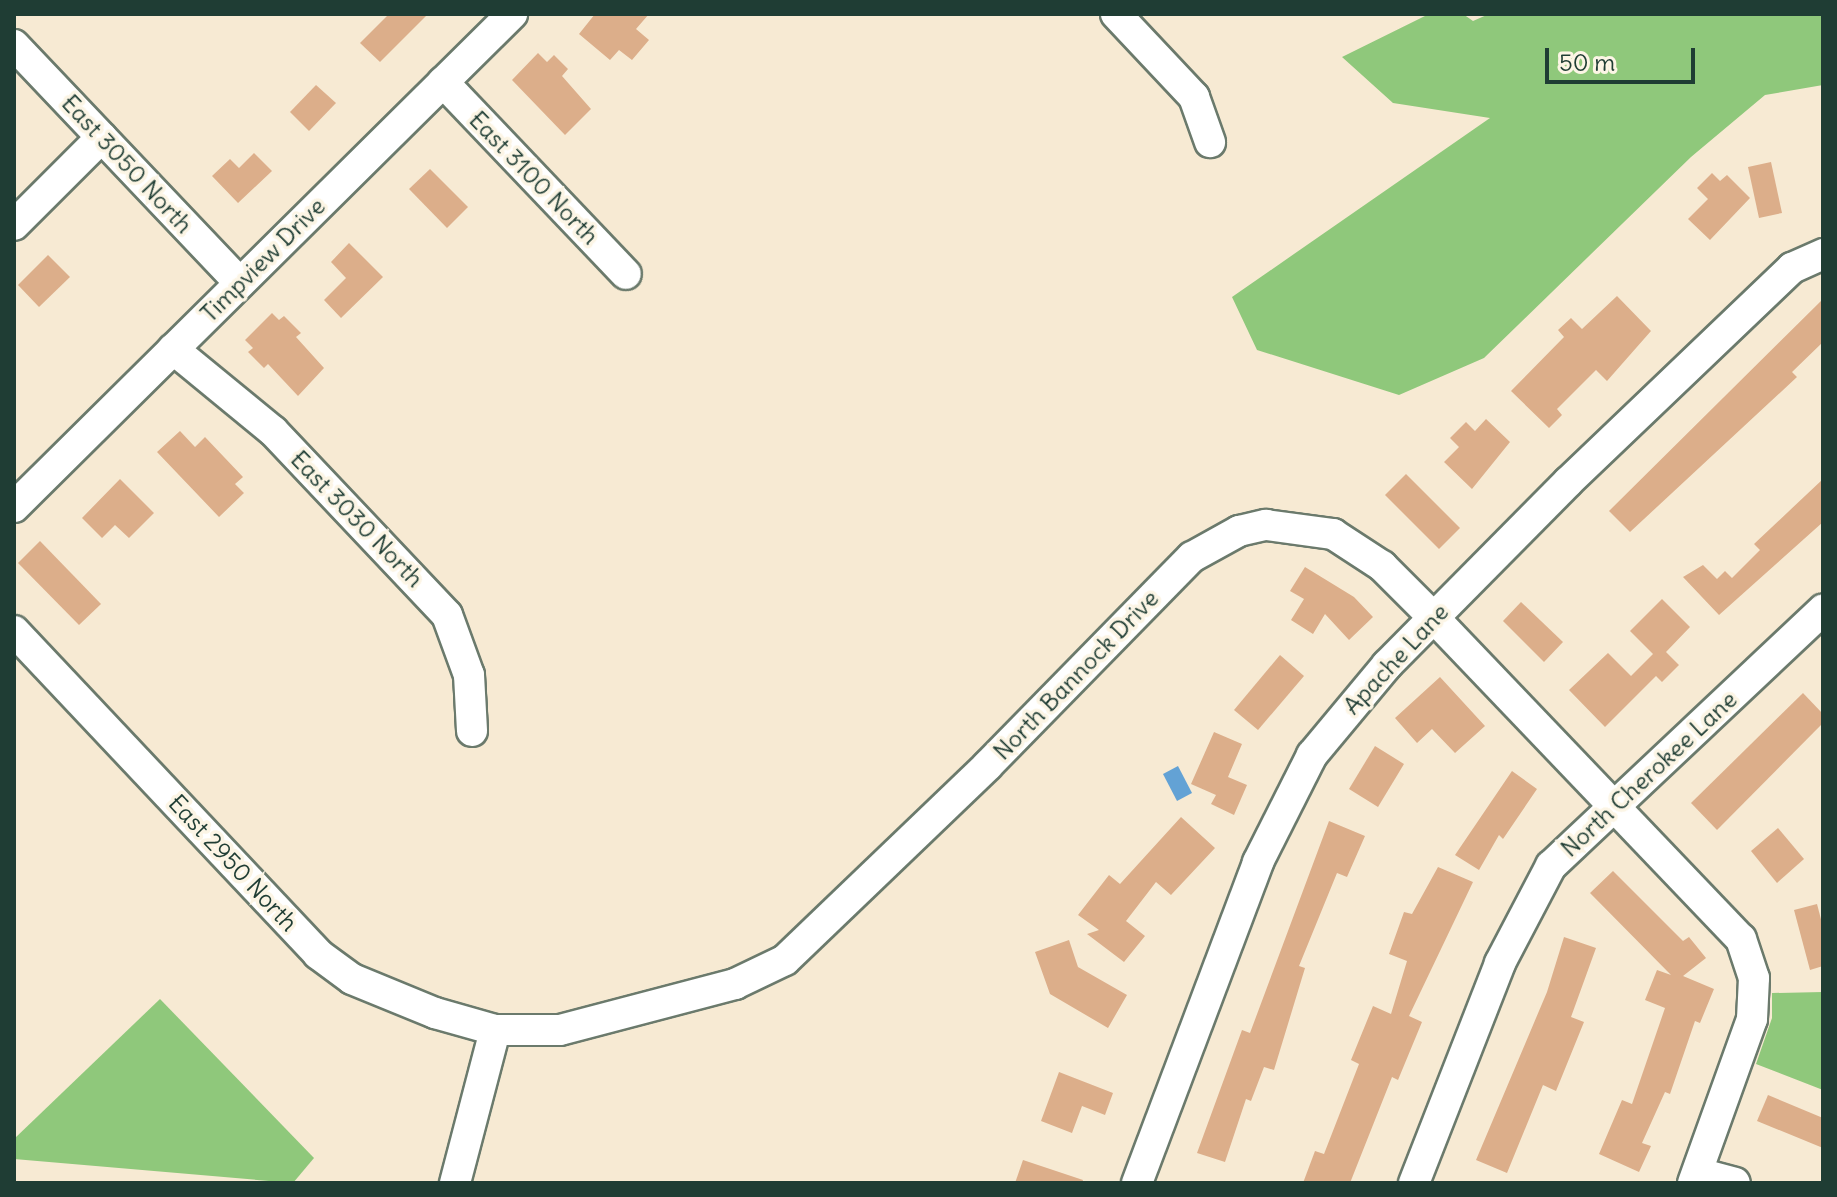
<!DOCTYPE html>
<html>
<head>
<meta charset="utf-8">
<style>
	body { margin:0 }
	#map { position:relative; width:1837px; height:1197px; overflow:hidden; background:#f7ead3; font-family:Delius,sans-serif }
	div>[style] { position:absolute }
	[style*='--x'] { left:calc(var(--x)*1px); top:calc(var(--y)*1px); width:calc(var(--w)*1px); rotate:calc(var(--a)*1deg) }
	.green>* { inset:0; background:#8fc87b }
	.water>* { inset:0; background:#63a2d5 }
	.building>* { inset:0; background:#dcae8a }
	.roads { filter:drop-shadow(2px 0 #6b7a6c) drop-shadow(-2px 0 #6b7a6c) drop-shadow(0 2px #6b7a6c) drop-shadow(0 -2px #6b7a6c) }
	.minor>* { height:30px; margin:-15px; padding:0 15px; transform-origin:15px; border-radius:15px; background:#fff }
	span { translate:-50% -50%; white-space:nowrap; text-align:center; line-height:1.15; -webkit-text-stroke:7px #fcf5e5; paint-order:stroke }
	.street-label { font-size:24px; color:#1f3d34 }
	.frame { position:absolute; inset:0; border:16px solid #1f3d34; pointer-events:none }
	.scale { position:absolute; left:1545px; top:48px; width:150px; height:36px; box-sizing:border-box; border:4px solid #1f3d34; border-top:0; padding-left:10px; font-size:24px; line-height:28px; white-space:nowrap; color:#1f3d34; -webkit-text-stroke:6px #fcf5e5; paint-order:stroke }
</style>
</head>
<body>
<div id="map">
	<div class="green">
		<i style="clip-path:polygon(1429px 14px,1463px 14px,1473px 21px,1489px 14px,1823px 14px,1823px 85px,1765px 95px,1691px 157px,1484px 358px,1399px 395px,1257px 350px,1232px 297px,1490px 118px,1393px 103px,1342px 57px)"></i>
		<i style="clip-path:polygon(1823px 992px,1823px 1090px,1756px 1064px,1772px 1018px,1772px 993px)"></i>
		<i style="clip-path:polygon(160px 999px,314px 1158px,293px 1183px,14px 1159px,14px 1139px)"></i>
	</div>
	<div class="water">
		<i style="clip-path:polygon(1178px 766px,1192px 793px,1177px 801px,1163px 774px)"></i>
	</div>
	<div class="building">
		<i style="clip-path:polygon(389px 14px,428px 14px,380px 62px,360px 43px)"></i>
		<i style="clip-path:polygon(595px 14px,649px 14px,636px 29px,649px 40px,632px 60px,619px 50px,610px 60px,579px 34px)"></i>
		<i style="clip-path:polygon(538px 53px,547px 62px,554px 55px,568px 69px,562px 76px,591px 109px,565px 135px,512px 80px)"></i>
		<i style="clip-path:polygon(316px 85px,336px 103px,309px 131px,290px 112px)"></i>
		<i style="clip-path:polygon(254px 153px,272px 171px,238px 203px,212px 176px,230px 159px,239px 168px)"></i>
		<i style="clip-path:polygon(1771px 162px,1782px 213px,1759px 218px,1748px 167px)"></i>
		<i style="clip-path:polygon(430px 169px,468px 207px,447px 228px,409px 189px)"></i>
		<i style="clip-path:polygon(1712px 173px,1720px 181px,1727px 175px,1750px 198px,1710px 240px,1688px 219px,1708px 199px,1697px 188px)"></i>
		<i style="clip-path:polygon(349px 243px,383px 277px,341px 318px,324px 300px,346px 278px,331px 262px)"></i>
		<i style="clip-path:polygon(48px 255px,70px 277px,39px 307px,18px 285px)"></i>
		<i style="clip-path:polygon(1617px 296px,1651px 331px,1607px 381px,1596px 370px,1557px 409px,1562px 415px,1549px 428px,1511px 391px,1564px 337px,1558px 330px,1571px 318px,1582px 329px)"></i>
		<i style="clip-path:polygon(1823px 299px,1823px 342px,1792px 372px,1797px 377px,1630px 532px,1609px 511px)"></i>
		<i style="clip-path:polygon(272px 313px,279px 320px,284px 316px,301px 333px,296px 337px,324px 368px,298px 396px,268px 364px,264px 368px,248px 352px,253px 348px,245px 340px)"></i>
		<i style="clip-path:polygon(1486px 419px,1510px 442px,1472px 489px,1444px 462px,1459px 447px,1450px 438px,1466px 422px,1475px 431px)"></i>
		<i style="clip-path:polygon(180px 431px,195px 447px,205px 437px,243px 477px,235px 484px,244px 493px,219px 517px,157px 452px)"></i>
		<i style="clip-path:polygon(1406px 474px,1460px 528px,1439px 549px,1385px 495px)"></i>
		<i style="clip-path:polygon(120px 479px,154px 513px,129px 538px,115px 525px,102px 538px,82px 518px)"></i>
		<i style="clip-path:polygon(1823px 479px,1823px 522px,1719px 615px,1683px 577px,1703px 565px,1717px 579px,1725px 571px,1732px 578px,1760px 550px,1754px 544px)"></i>
		<i style="clip-path:polygon(40px 541px,101px 604px,79px 625px,18px 563px)"></i>
		<i style="clip-path:polygon(1305px 567px,1354px 597px,1373px 617px,1349px 640px,1325px 614px,1313px 634px,1291px 620px,1304px 599px,1290px 591px)"></i>
		<i style="clip-path:polygon(1662px 599px,1690px 627px,1666px 652px,1679px 665px,1662px 682px,1656px 676px,1605px 727px,1569px 690px,1608px 653px,1631px 676px,1653px 654px,1630px 631px)"></i>
		<i style="clip-path:polygon(1521px 602px,1563px 642px,1544px 662px,1503px 621px)"></i>
		<i style="clip-path:polygon(1280px 655px,1304px 676px,1258px 730px,1234px 710px)"></i>
		<i style="clip-path:polygon(1440px 677px,1485px 726px,1455px 753px,1432px 729px,1417px 743px,1395px 718px)"></i>
		<i style="clip-path:polygon(1803px 693px,1823px 714px,1823px 723px,1717px 830px,1691px 803px)"></i>
		<i style="clip-path:polygon(1214px 732px,1242px 744px,1228px 777px,1247px 785px,1234px 815px,1211px 804px,1216px 795px,1191px 784px)"></i>
		<i style="clip-path:polygon(1375px 746px,1404px 764px,1378px 807px,1349px 789px)"></i>
		<i style="clip-path:polygon(1512px 771px,1537px 789px,1503px 839px,1499px 835px,1479px 870px,1455px 855px)"></i>
		<i style="clip-path:polygon(1181px 817px,1215px 848px,1171px 895px,1156px 882px,1126px 921px,1145px 936px,1124px 962px,1087px 934px,1099px 930px,1078px 915px,1109px 875px,1120px 884px)"></i>
		<i style="clip-path:polygon(1329px 821px,1365px 836px,1347px 877px,1337px 873px,1299px 966px,1305px 968px,1274px 1070px,1264px 1067px,1251px 1101px,1246px 1099px,1225px 1162px,1197px 1153px,1242px 1030px,1250px 1033px)"></i>
		<i style="clip-path:polygon(1778px 828px,1804px 859px,1777px 883px,1751px 851px)"></i>
		<i style="clip-path:polygon(1438px 867px,1473px 882px,1409px 1016px,1422px 1022px,1398px 1080px,1392px 1077px,1350px 1183px,1303px 1183px,1315px 1151px,1324px 1154px,1359px 1064px,1351px 1060px,1373px 1006px,1391px 1014px,1407px 961px,1389px 954px,1404px 912px,1412px 914px)"></i>
		<i style="clip-path:polygon(1613px 871px,1683px 941px,1689px 937px,1706px 958px,1683px 976px,1714px 989px,1700px 1023px,1695px 1021px,1670px 1094px,1665px 1092px,1642px 1143px,1651px 1146px,1639px 1172px,1599px 1154px,1622px 1100px,1632px 1104px,1665px 1008px,1645px 1000px,1657px 970px,1671px 975px,1590px 893px)"></i>
		<i style="clip-path:polygon(1817px 904px,1823px 927px,1823px 966px,1810px 970px,1794px 910px)"></i>
		<i style="clip-path:polygon(1564px 937px,1596px 948px,1571px 1017px,1584px 1022px,1556px 1091px,1543px 1085px,1507px 1173px,1476px 1160px,1547px 992px)"></i>
		<i style="clip-path:polygon(1069px 940px,1078px 967px,1127px 995px,1108px 1028px,1050px 994px,1035px 952px)"></i>
		<i style="clip-path:polygon(1059px 1072px,1113px 1093px,1105px 1115px,1082px 1106px,1072px 1133px,1041px 1121px)"></i>
		<i style="clip-path:polygon(1768px 1095px,1823px 1118px,1823px 1148px,1757px 1121px)"></i>
		<i style="clip-path:polygon(1023px 1160px,1083px 1180px,1082px 1183px,1015px 1183px)"></i>
	</div>
	<div class="roads">
		<div class="minor">
			<i style="--x:1116;--y:14;--w:114;--a:46.8"></i>
			<i style="--x:1194;--y:97;--w:48;--a:70.4"></i>
			<i style="--x:14;--y:45;--w:328;--a:46.5"></i>
			<i style="--x:443;--y:82;--w:265;--a:46.4"></i>
			<i style="--x:14;--y:225;--w:124;--a:-45"></i>
			<i style="--x:173;--y:349;--w:129;--a:39.4"></i>
			<i style="--x:273;--y:431;--w:253;--a:46.6"></i>
			<i style="--x:447;--y:615;--w:64;--a:69.9"></i>
			<i style="--x:469;--y:675;--w:56;--a:86.9"></i>
			<i style="--x:14;--y:507;--w:701;--a:-44.71"></i>
			<i style="--x:14;--y:631;--w:444;--a:46.7"></i>
			<i style="--x:318;--y:954;--w:42;--a:36.3"></i>
			<i style="--x:352;--y:979;--w:90;--a:22.3"></i>
			<i style="--x:435;--y:1013;--w:62;--a:15.8"></i>
			<i style="--x:495;--y:1030;--w:65;--a:0"></i>
			<i style="--x:560;--y:1030;--w:181;--a:-14.7"></i>
			<i style="--x:735;--y:984;--w:55;--a:-25.6"></i>
			<i style="--x:785;--y:960;--w:281;--a:-43.8"></i>
			<i style="--x:988;--y:765;--w:291;--a:-45.6"></i>
			<i style="--x:1192;--y:557;--w:54;--a:-29"></i>
			<i style="--x:1239;--y:531;--w:28;--a:-13"></i>
			<i style="--x:1266;--y:525;--w:68;--a:7.7"></i>
			<i style="--x:1333;--y:534;--w:59;--a:33.1"></i>
			<i style="--x:1382;--y:566;--w:74;--a:45"></i>
			<i style="--x:1434;--y:618;--w:444;--a:46.3"></i>
			<i style="--x:1741;--y:939;--w:41;--a:71.6"></i>
			<i style="--x:1754;--y:978;--w:41;--a:92.8"></i>
			<i style="--x:1752;--y:1019;--w:174;--a:109.8"></i>
			<i style="--x:1698;--y:1173;--w:38;--a:15"></i>
			<i style="--x:455;--y:1183;--w:158;--a:-75.3"></i>
			<i style="--x:1137;--y:1183;--w:343;--a:-69.3"></i>
			<i style="--x:1258;--y:862;--w:120;--a:-63.2"></i>
			<i style="--x:1312;--y:755;--w:117;--a:-50.2"></i>
			<i style="--x:1387;--y:665;--w:257;--a:-45.3"></i>
			<i style="--x:1568;--y:482;--w:310;--a:-43.7"></i>
			<i style="--x:1792;--y:268;--w:34;--a:-24"></i>
			<i style="--x:1414;--y:1183;--w:236;--a:-68.6"></i>
			<i style="--x:1500;--y:963;--w:110;--a:-62.3"></i>
			<i style="--x:1551;--y:866;--w:374;--a:-43.3"></i>
		</div>
	</div>
	<div class="street-label">
		<span style="left:127px;top:164px;rotate:47deg">East 3050 North</span>
		<span style="left:534px;top:178px;rotate:46deg">East 3100 North</span>
		<span style="left:263px;top:260px;rotate:-45deg">Timpview Drive</span>
		<span style="left:357px;top:519px;rotate:46deg">East 3030 North</span>
		<span style="left:1396px;top:659px;rotate:-47deg">Apache Lane</span>
		<span style="left:1076px;top:675px;rotate:-46deg">North Bannock Drive</span>
		<span style="left:1649px;top:774px;rotate:-43deg">North Cherokee Lane</span>
		<span style="left:233px;top:863px;rotate:47deg">East 2950 North</span>
	</div>
	<div class="frame"></div>
	<div class="scale">50 m</div>
</div>
</body>
</html>
